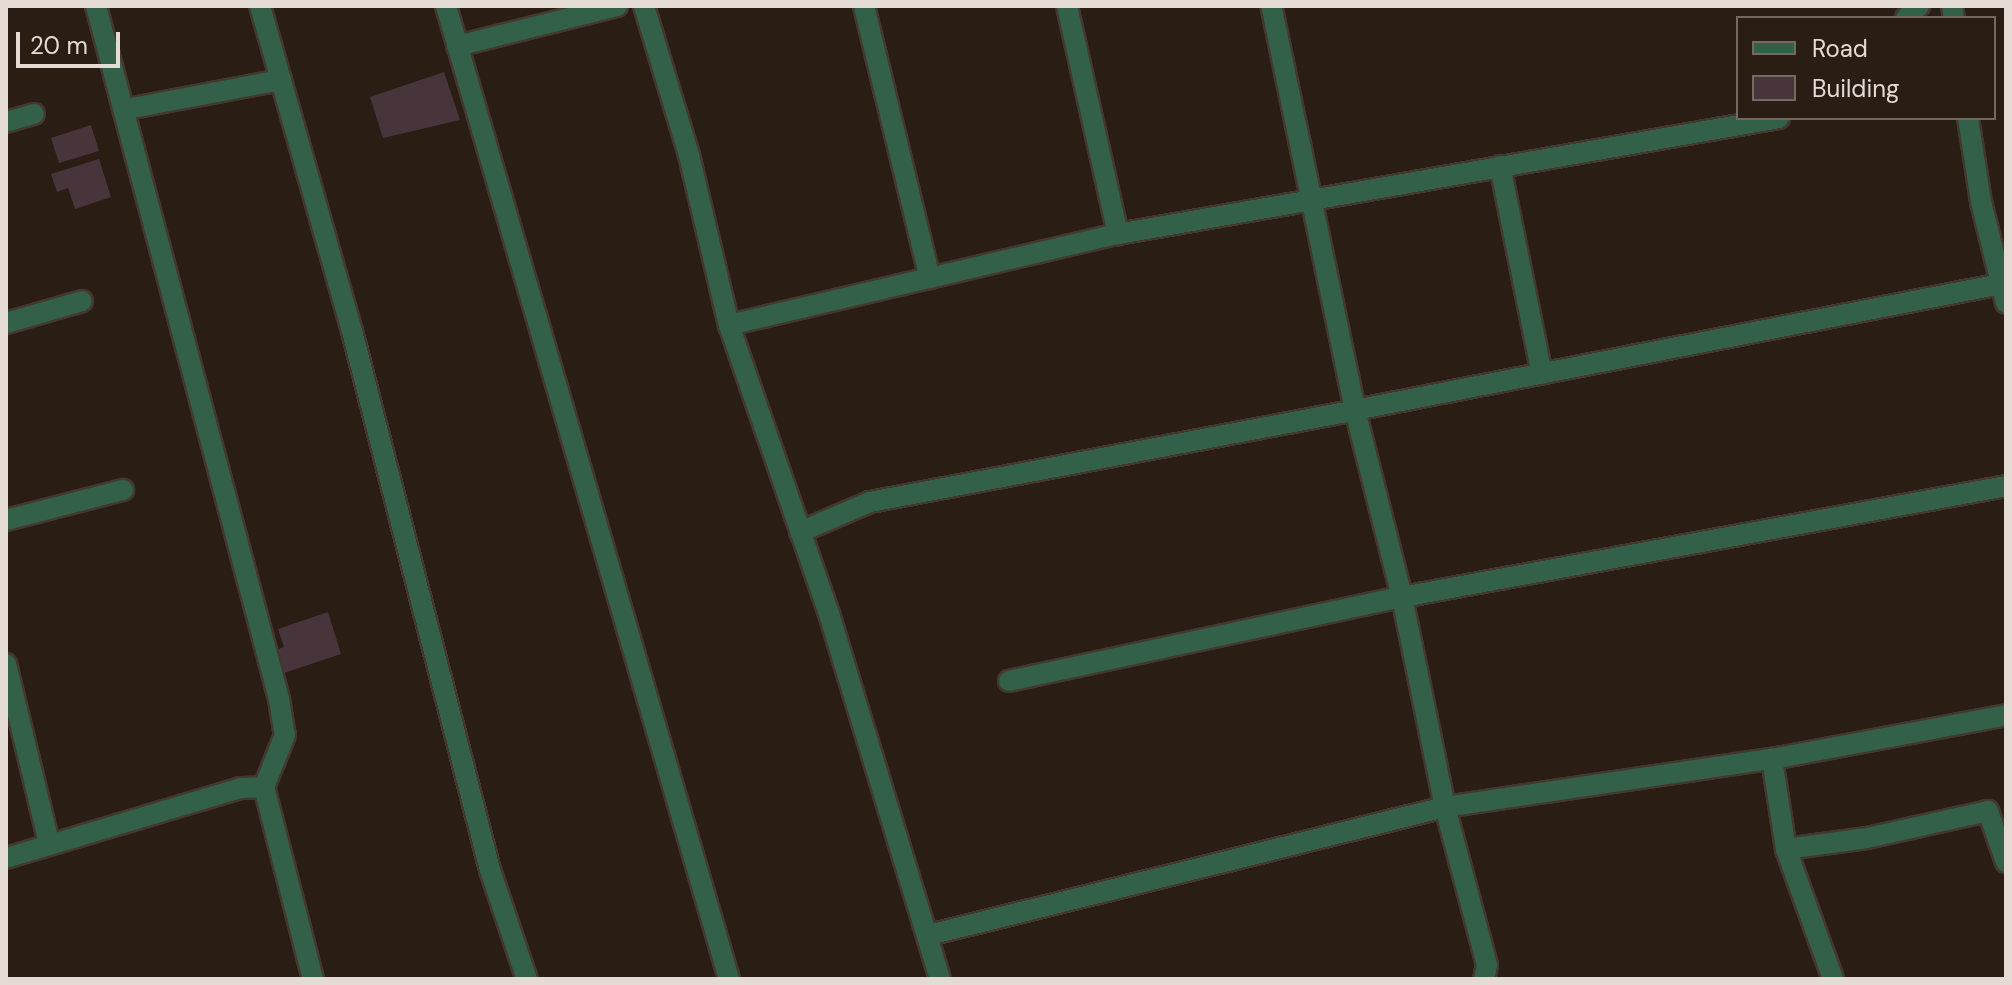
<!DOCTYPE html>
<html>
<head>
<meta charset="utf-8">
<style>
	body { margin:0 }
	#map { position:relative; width:2012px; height:985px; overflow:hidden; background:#2a1d13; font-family:"DM Sans",sans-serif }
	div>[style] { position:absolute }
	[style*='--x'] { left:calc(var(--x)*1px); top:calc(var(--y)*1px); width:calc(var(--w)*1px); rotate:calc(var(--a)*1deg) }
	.building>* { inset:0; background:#47353b }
	.roads { filter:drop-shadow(2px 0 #44382e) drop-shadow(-2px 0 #44382e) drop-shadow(0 2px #44382e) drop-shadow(0 -2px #44382e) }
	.minor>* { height:20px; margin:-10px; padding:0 10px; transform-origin:10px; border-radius:10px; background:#326049 }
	span { translate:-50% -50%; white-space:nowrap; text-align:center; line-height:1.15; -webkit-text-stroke:6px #2a1d13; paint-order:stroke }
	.frame { position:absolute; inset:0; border:8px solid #e4dbd4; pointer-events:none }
	.legend { position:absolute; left:1736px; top:16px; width:260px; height:104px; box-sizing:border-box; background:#2a1d13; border:2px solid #746960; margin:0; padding:10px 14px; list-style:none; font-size:24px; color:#e4dbd4 }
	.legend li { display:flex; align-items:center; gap:16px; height:40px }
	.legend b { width:40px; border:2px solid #746960 }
	.scale { position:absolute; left:16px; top:32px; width:104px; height:36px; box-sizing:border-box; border:4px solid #e4dbd4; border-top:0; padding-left:10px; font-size:24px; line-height:28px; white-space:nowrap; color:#e4dbd4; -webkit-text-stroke:6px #2a1d13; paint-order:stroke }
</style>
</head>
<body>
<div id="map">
	<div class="building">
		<i style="clip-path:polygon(444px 72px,460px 120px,383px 138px,370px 97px)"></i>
		<i style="clip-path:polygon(91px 125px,99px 151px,59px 163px,51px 138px)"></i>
		<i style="clip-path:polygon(99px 159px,111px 197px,75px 209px,68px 188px,57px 192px,51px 174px)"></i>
		<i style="clip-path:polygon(328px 612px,341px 654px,284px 673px,276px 650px,284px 647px,278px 629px)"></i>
	</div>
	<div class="roads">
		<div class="minor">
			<i style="--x:96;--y:6;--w:717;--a:75.21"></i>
			<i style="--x:279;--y:699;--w:36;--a:81"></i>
			<i style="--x:285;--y:735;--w:56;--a:112"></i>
			<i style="--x:260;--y:6;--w:338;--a:74.2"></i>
			<i style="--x:352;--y:331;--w:556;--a:75.64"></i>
			<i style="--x:490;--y:870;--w:115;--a:71.3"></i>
			<i style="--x:446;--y:6;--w:1013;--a:73.78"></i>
			<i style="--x:644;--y:6;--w:156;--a:73.2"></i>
			<i style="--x:689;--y:155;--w:175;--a:76.8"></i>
			<i style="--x:729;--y:325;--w:400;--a:-13.2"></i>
			<i style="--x:1118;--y:234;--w:671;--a:-9.95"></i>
			<i style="--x:864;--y:6;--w:280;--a:76.4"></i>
			<i style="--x:1067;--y:6;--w:234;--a:77.4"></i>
			<i style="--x:1952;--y:6;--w:12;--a:81"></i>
			<i style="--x:1906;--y:18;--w:18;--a:-43"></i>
			<i style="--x:457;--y:46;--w:165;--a:-14"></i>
			<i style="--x:127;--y:109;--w:157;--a:-10.7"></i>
			<i style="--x:1968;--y:118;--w:85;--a:81.2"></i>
			<i style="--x:1981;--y:202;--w:104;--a:76.1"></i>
			<i style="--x:6;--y:122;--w:29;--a:-16"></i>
			<i style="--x:1500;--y:166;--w:212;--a:78.6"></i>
			<i style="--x:6;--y:323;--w:79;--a:-16.1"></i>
			<i style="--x:729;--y:325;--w:309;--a:70.9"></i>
			<i style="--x:830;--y:617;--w:378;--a:73.1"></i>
			<i style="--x:6;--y:520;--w:121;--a:-14.4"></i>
			<i style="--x:800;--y:532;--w:76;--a:-23.2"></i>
			<i style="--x:870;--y:502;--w:494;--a:-10.7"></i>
			<i style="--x:1355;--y:410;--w:413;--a:-101.7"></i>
			<i style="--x:6;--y:664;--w:184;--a:76.5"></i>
			<i style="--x:1009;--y:681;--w:402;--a:-12.1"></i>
			<i style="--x:1402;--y:597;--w:614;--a:-10.41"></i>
			<i style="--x:1772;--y:759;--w:91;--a:81.2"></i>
			<i style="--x:1786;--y:849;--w:138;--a:70.1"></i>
			<i style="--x:1786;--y:849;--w:82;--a:-7.7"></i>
			<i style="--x:1867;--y:838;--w:124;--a:-12.6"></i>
			<i style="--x:1988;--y:811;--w:54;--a:70.6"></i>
			<i style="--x:6;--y:858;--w:245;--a:-16.6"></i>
			<i style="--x:241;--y:788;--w:23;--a:-2"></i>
			<i style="--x:264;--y:787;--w:198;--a:75.7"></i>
			<i style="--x:929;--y:935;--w:532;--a:-13.93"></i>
			<i style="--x:1445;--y:807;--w:331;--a:-8.4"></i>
			<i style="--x:1772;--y:759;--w:238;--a:-10.6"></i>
			<i style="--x:1484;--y:979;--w:14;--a:-78"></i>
			<i style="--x:1487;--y:965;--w:163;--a:-104.9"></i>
			<i style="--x:1445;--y:807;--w:214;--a:-101.6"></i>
			<i style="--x:1402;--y:597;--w:193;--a:-104.1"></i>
			<i style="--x:1355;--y:410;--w:658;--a:-11.04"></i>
		</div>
	</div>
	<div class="frame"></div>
	<ul class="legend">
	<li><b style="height:10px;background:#326049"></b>Road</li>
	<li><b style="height:22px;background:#47353b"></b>Building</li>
	</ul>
	<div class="scale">20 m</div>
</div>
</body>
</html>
